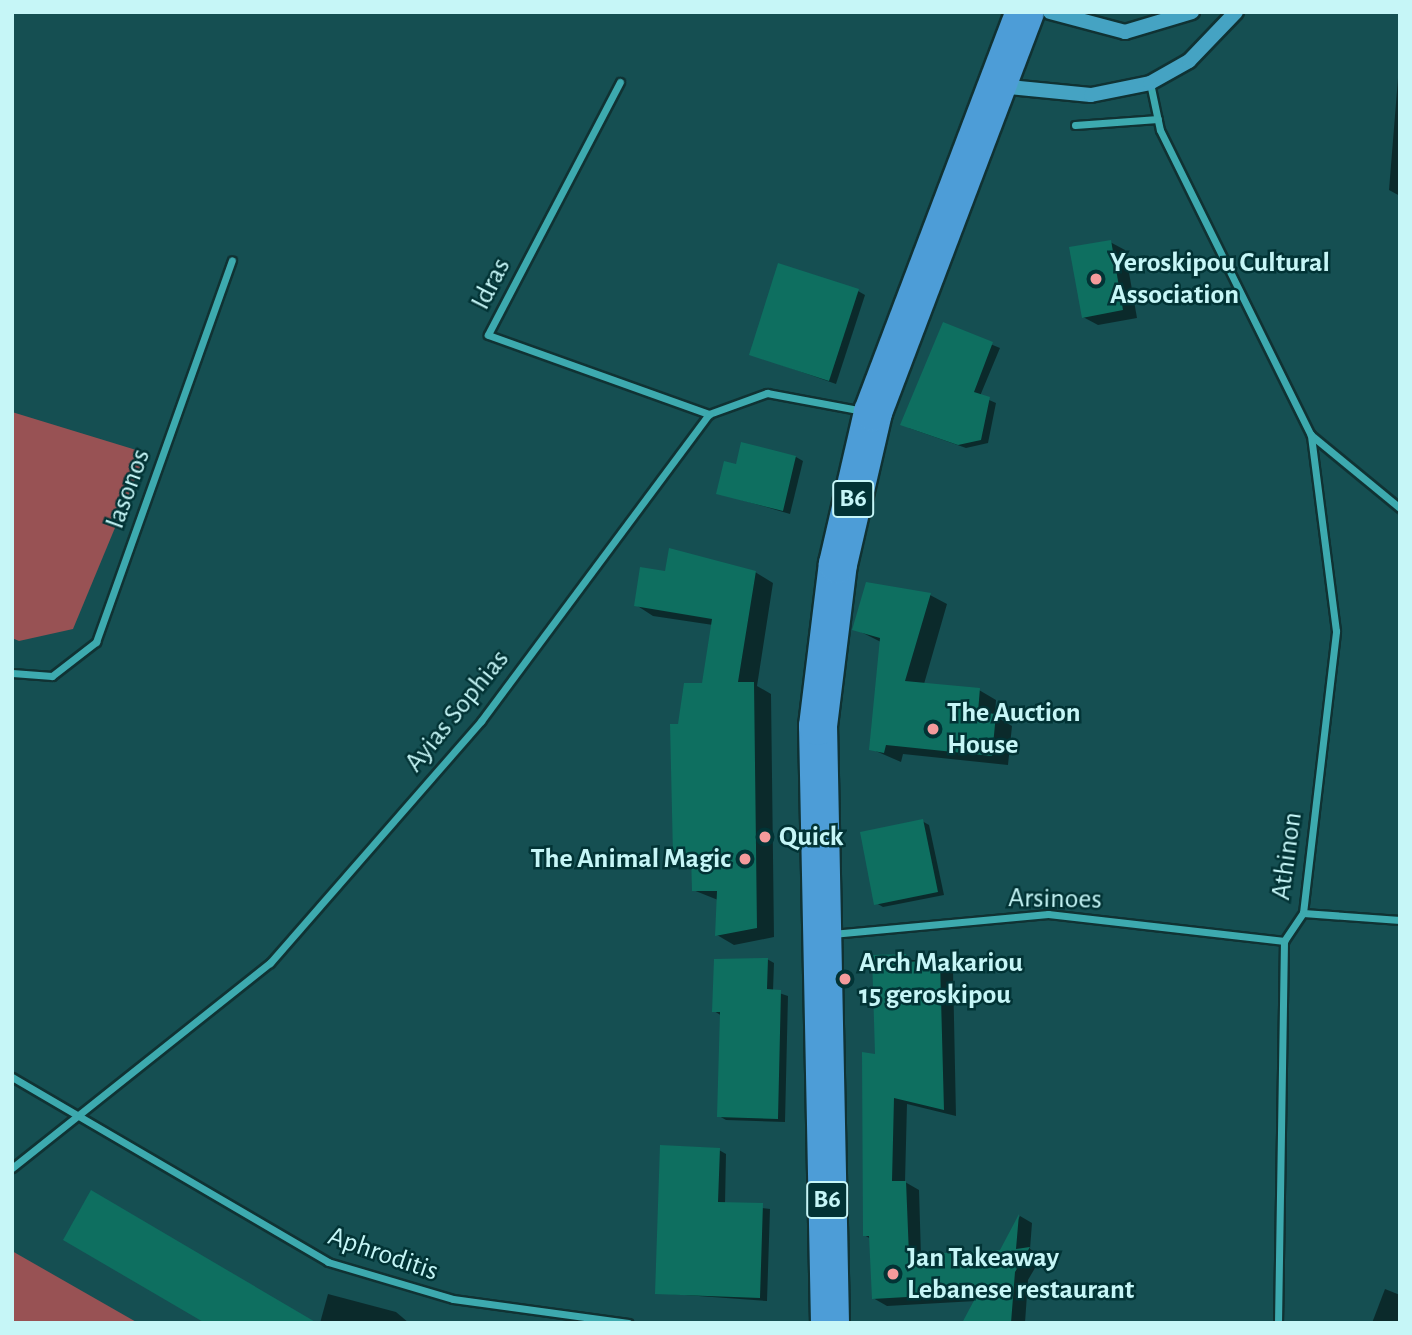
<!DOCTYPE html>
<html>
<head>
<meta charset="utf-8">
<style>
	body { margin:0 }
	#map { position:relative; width:1412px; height:1335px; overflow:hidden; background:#154f52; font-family:"Alegreya Sans",sans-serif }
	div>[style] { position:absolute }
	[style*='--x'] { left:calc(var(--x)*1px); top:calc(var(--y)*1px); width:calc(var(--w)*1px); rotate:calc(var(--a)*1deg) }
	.green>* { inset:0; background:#985254 }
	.shadow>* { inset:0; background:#0007 }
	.building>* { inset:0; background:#0e6f60 }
	.roads { filter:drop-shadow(2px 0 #103233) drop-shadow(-2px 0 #103233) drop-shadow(0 2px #103233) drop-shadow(0 -2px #103233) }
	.street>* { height:7px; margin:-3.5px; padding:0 3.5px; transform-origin:3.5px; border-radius:3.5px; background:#3daaaf }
	.secondary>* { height:14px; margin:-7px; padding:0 7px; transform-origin:7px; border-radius:7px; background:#45a3c3 }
	.primary>* { height:38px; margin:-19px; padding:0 19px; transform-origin:19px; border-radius:19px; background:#4d9dd7 }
	.dots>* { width:19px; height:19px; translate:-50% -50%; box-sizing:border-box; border:4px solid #023335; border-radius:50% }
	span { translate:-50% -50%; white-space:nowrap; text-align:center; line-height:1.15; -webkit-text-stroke:5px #023335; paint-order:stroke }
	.shield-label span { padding:2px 5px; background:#023335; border:2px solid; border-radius:5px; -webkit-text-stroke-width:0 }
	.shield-label { font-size:26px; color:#c6f6f7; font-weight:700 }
	.poi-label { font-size:28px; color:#c6f6f7; font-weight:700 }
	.left { translate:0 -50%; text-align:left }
	.right { translate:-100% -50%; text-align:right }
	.street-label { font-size:28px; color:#c6f6f7 }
	.frame { position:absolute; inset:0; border:14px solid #c6f6f7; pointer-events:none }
</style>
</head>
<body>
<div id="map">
	<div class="green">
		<i style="clip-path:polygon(12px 412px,146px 453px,73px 629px,19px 641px,12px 638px)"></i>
		<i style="clip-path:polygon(12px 1251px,138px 1323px,12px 1323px)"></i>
	</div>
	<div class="shadow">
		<i style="clip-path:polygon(1398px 78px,1400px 78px,1400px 196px,1389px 190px)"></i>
		<i style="clip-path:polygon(1110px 242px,1125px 250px,1137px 318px,1098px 325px,1083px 317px)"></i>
		<i style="clip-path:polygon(858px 291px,865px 295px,836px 384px,751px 354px)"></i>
		<i style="clip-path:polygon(944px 325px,1000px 348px,980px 396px,996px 403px,988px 443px,966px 448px,909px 428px)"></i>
		<i style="clip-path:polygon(796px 457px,803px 461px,790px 514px,718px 493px,737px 467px)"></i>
		<i style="clip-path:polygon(755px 572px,773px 583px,757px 686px,771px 694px,774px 937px,734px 945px,717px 935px,718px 900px,693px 890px,693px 865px,674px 854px,680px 726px,704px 684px,713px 625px,653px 616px,636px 605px,666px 573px)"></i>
		<i style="clip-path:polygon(930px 595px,947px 604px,924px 684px,979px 690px,996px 700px,995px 716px,1012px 726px,1008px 765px,903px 754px,901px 762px,871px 749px,881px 642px,855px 629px)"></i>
		<i style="clip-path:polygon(922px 821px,929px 825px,944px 895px,883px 907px,876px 903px)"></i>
		<i style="clip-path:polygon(874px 957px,940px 962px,953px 970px,956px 1116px,907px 1104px,905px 1182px,919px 1190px,921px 1256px,1001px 1252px,1020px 1216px,1032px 1223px,1030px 1249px,1042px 1256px,1028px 1280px,1025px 1323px,964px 1323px,976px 1301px,887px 1306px,873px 1298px,871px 1239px,864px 1235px,877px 1056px)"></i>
		<i style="clip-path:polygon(767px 959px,774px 963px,773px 991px,788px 996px,785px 1122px,726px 1120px,719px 1116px,722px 1016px,714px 1011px)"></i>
		<i style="clip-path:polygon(719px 1150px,726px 1154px,725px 1204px,770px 1209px,767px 1301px,657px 1293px)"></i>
		<i style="clip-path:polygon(1385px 1289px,1400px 1295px,1400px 1323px,1372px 1323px)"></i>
		<i style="clip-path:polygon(328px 1294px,396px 1312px,409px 1323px,320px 1323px)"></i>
	</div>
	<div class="building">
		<i style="clip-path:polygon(1111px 240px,1123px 310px,1082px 318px,1069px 247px)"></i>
		<i style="clip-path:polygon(778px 263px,859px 289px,829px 381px,749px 355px)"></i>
		<i style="clip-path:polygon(943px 322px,993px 342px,974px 392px,990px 397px,981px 440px,958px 445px,900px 425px)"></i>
		<i style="clip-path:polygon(741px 442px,796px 456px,783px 511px,716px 494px,724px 461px,736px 464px)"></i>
		<i style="clip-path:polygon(669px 548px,756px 571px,738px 682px,754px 682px,757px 928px,715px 936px,717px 891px,692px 891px,691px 855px,673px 855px,670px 724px,678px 724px,684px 683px,702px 683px,712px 619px,634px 606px,640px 567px,665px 571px)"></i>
		<i style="clip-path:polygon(866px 582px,931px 593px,905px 681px,980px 688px,978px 712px,996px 714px,992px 756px,886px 745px,884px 753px,869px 750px,880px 638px,852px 630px)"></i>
		<i style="clip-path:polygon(923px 819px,938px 892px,874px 905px,860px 832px)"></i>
		<i style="clip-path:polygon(906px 954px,907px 962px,940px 960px,944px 1110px,894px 1098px,892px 1181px,906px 1181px,909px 1255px,1000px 1250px,1019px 1214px,1016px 1249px,1030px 1247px,1015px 1272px,1011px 1323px,962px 1323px,978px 1293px,872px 1299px,869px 1236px,863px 1236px,862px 1052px,875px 1054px,872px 955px)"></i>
		<i style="clip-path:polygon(768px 958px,767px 989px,781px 990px,778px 1119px,717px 1117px,720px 1012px,712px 1012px,714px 959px)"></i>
		<i style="clip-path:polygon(660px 1145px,720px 1148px,718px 1202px,763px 1203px,760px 1298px,655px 1294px)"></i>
		<i style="clip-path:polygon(91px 1190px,317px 1323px,205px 1323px,63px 1240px)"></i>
	</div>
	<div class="roads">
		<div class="street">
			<i style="--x:620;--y:82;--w:285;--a:117.6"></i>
			<i style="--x:488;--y:335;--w:235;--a:19.7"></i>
			<i style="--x:1150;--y:83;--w:48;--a:78"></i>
			<i style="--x:1160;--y:130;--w:340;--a:63.7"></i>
			<i style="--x:1311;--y:435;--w:115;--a:39.4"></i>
			<i style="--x:1075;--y:125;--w:83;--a:-4.1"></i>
			<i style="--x:12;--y:673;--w:40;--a:4.3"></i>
			<i style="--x:52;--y:676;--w:56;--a:-37.7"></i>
			<i style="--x:96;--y:642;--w:405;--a:-70.4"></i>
			<i style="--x:1303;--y:913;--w:97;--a:4.1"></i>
			<i style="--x:832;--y:934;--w:217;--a:-5.3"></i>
			<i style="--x:1048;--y:914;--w:238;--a:6.5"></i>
			<i style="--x:12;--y:1077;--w:366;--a:30.3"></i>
			<i style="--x:328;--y:1262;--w:130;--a:16.5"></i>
			<i style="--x:453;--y:1299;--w:177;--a:7.8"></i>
			<i style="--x:12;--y:1168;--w:330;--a:-38.5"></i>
			<i style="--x:270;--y:963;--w:321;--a:-48.9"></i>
			<i style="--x:481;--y:721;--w:382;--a:-53.4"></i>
			<i style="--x:709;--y:414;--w:62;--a:-19.9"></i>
			<i style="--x:767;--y:393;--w:98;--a:10.6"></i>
			<i style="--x:1278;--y:1323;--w:382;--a:-89.1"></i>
			<i style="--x:1284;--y:941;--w:34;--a:-56"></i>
			<i style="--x:1303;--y:913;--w:284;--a:-83.3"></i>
			<i style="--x:1336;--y:631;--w:198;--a:-97.3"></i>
		</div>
		<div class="secondary">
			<i style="--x:1050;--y:12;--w:78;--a:14.9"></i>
			<i style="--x:1125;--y:32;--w:70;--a:-16.6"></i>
			<i style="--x:999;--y:86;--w:92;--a:5.6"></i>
			<i style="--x:1091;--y:95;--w:60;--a:-11.5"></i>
			<i style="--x:1150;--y:83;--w:45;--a:-29.4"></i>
			<i style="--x:1189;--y:61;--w:68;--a:-46.2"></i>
		</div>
		<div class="primary">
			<i style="--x:830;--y:1323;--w:597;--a:-91.15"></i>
			<i style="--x:818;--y:726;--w:163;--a:-83"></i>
			<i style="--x:838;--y:564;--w:156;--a:-77"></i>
			<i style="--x:873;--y:412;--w:428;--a:-69.2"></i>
		</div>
	</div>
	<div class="dots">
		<i style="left:1096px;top:279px;background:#f59b9c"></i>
		<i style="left:933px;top:729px;background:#f59b9c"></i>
		<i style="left:765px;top:837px;background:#f59b9c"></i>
		<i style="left:745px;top:859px;background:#f59b9c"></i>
		<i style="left:845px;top:979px;background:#f59b9c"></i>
		<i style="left:893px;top:1274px;background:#f59b9c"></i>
	</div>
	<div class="shield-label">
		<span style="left:853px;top:499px">B6</span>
		<span style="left:827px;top:1200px">B6</span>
	</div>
	<div class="poi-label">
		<span class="left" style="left:1110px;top:279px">Yeroskipou Cultural<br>Association</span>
		<span class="left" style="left:947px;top:729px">The Auction<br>House</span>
		<span class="left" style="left:779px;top:837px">Quick</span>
		<span class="right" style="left:731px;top:859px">The Animal Magic</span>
		<span class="left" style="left:859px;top:979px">Arch Makariou<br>15 geroskipou</span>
		<span class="left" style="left:907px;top:1274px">Jan Takeaway<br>Lebanese restaurant</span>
	</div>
	<div class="street-label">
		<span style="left:491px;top:284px;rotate:-63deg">Idras</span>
		<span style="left:128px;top:489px;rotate:-70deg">Iasonos</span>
		<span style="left:457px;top:711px;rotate:-51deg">Ayias Sophias</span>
		<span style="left:1287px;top:856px;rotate:-82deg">Athinon</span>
		<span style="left:1055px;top:899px;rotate:1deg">Arsinoes</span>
		<span style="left:383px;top:1254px;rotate:19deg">Aphroditis</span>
	</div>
	<div class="frame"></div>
</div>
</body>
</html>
